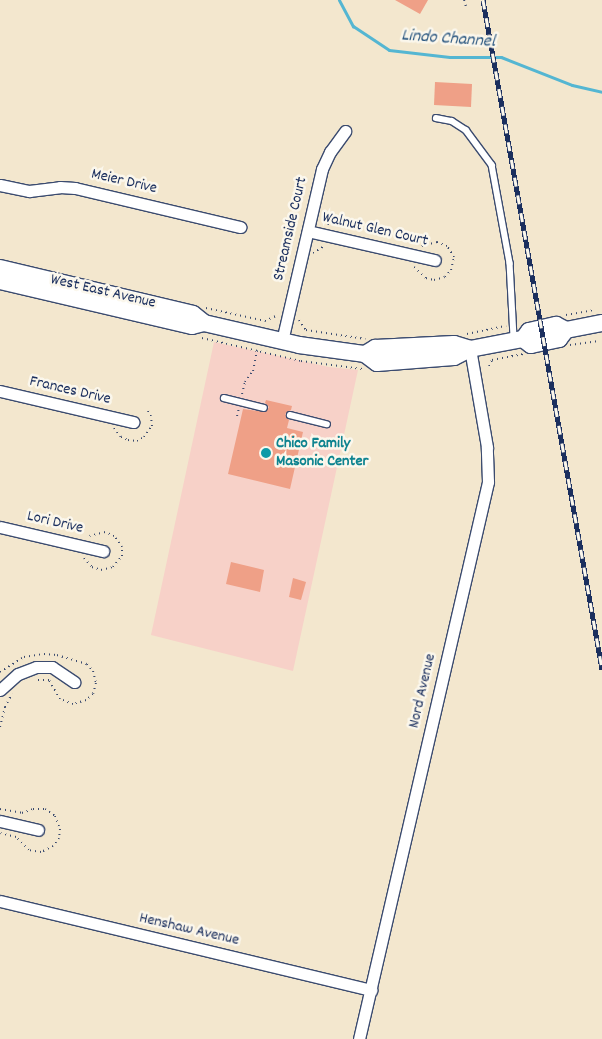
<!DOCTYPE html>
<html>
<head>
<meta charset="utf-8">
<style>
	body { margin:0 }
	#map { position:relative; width:602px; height:1039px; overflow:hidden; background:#f3e7ce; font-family:Dekko,sans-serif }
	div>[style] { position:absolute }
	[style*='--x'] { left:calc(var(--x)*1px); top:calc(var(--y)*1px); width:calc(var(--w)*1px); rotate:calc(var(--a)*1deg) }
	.built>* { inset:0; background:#f7d1c8 }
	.stream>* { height:3px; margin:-1.5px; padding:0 1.5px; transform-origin:1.5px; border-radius:1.5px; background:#54b6d2 }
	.building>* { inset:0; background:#efa087 }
	.path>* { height:2px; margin-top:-1px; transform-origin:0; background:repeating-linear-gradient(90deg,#3b4b6f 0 1px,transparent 0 5px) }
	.roads { filter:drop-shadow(1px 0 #3b4b6f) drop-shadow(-1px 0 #3b4b6f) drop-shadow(0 1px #3b4b6f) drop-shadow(0 -1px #3b4b6f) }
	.lane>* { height:5.5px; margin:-2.75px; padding:0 2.75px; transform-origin:2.75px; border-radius:2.75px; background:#fff }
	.street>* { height:11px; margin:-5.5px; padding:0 5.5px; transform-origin:5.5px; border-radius:5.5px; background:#fff }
	.secondary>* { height:16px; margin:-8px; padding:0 8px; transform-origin:8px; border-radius:8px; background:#fff }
	.rail>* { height:5px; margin-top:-2.5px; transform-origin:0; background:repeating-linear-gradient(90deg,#fbf7ec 0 9px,#1b2f5e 0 18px); box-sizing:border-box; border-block:1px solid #1b2f5e }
	.dots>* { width:14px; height:14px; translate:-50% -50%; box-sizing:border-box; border:2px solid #fbf7ec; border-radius:50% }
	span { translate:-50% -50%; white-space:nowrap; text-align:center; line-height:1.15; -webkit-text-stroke:5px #fbf7ec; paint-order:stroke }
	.street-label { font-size:16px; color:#1b2f5e }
	.culture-label { font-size:16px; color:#0d838f; font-weight:700 }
	.left { translate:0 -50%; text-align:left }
	.water-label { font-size:18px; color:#2c5881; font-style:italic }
</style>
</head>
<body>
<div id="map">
	<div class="built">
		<i style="clip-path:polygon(214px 342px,329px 367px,358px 370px,293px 671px,151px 635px)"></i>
	</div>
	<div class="stream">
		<i style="--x:339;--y:0;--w:30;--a:62"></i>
		<i style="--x:353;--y:26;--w:43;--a:33.7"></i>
		<i style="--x:389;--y:50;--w:61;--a:6.5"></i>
		<i style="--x:450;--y:57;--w:51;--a:0"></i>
		<i style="--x:501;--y:57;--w:76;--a:21.5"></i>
		<i style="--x:572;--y:85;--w:31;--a:13"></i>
	</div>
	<div class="building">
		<i style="clip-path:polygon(395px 0,428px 0,420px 14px)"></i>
		<i style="clip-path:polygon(435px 82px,472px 84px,471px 107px,434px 105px)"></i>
		<i style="clip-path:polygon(266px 400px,292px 406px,291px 410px,285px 414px,289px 420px,287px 428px,303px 432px,290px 489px,228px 474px,243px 409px,266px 412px,269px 407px,265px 403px)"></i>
		<i style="clip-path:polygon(231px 562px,264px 570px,260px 592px,226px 584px)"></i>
		<i style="clip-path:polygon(293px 578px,306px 582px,301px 600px,289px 597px)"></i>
	</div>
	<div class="path">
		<i style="--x:464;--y:0;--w:7;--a:74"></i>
		<i style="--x:323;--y:215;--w:13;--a:61"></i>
		<i style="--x:313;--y:253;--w:13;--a:-32"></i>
		<i style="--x:414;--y:267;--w:16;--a:43"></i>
		<i style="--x:426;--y:278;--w:8;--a:14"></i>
		<i style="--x:434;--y:280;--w:11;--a:-15"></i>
		<i style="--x:445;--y:277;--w:9;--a:-49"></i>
		<i style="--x:451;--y:270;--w:13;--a:-77"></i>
		<i style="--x:454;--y:257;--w:13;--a:-122"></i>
		<i style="--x:447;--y:246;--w:11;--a:-158"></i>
		<i style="--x:437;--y:242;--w:16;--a:165"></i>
		<i style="--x:206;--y:308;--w:60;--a:12.4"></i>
		<i style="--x:265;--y:321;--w:14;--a:-25"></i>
		<i style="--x:566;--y:315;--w:28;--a:-10"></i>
		<i style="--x:299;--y:320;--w:12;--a:55"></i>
		<i style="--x:306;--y:330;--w:60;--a:8.7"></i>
		<i style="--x:467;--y:334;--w:40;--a:-12"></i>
		<i style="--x:202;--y:338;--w:102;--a:13.1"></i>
		<i style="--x:301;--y:361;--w:62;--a:7.5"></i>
		<i style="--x:570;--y:345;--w:29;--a:-8"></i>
		<i style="--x:489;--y:366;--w:7;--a:-63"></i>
		<i style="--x:492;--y:360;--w:32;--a:-11"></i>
		<i style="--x:242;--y:394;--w:12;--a:-76"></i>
		<i style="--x:245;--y:382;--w:14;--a:-54"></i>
		<i style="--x:253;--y:371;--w:21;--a:-79"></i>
		<i style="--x:237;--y:416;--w:8;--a:-76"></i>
		<i style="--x:114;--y:428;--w:11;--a:52"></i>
		<i style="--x:121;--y:437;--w:8;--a:23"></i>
		<i style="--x:128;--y:440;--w:9;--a:6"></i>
		<i style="--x:137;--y:441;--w:8;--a:-30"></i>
		<i style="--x:144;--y:437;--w:14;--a:-54"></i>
		<i style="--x:152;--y:426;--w:10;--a:-96"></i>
		<i style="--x:151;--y:416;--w:8;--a:-120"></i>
		<i style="--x:84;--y:558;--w:12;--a:48"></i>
		<i style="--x:92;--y:567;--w:9;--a:18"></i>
		<i style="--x:101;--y:570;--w:12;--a:-14"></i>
		<i style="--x:113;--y:567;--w:14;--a:-51"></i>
		<i style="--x:122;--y:556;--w:9;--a:-90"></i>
		<i style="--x:122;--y:547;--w:14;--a:-126"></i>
		<i style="--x:114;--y:536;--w:10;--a:-156"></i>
		<i style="--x:105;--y:532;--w:16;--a:166"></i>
		<i style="--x:0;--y:672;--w:28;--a:-32"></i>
		<i style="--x:24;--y:657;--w:20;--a:-9"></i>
		<i style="--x:44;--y:654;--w:13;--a:4"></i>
		<i style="--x:57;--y:655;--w:31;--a:17"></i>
		<i style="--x:87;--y:664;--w:9;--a:49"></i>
		<i style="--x:93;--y:671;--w:12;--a:76"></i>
		<i style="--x:96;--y:683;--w:11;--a:105"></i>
		<i style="--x:93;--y:694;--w:9;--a:139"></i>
		<i style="--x:86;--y:700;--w:14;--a:163"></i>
		<i style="--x:73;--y:704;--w:14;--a:-159"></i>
		<i style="--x:60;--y:699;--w:22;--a:-120"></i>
		<i style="--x:49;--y:680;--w:14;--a:180"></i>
		<i style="--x:0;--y:727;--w:21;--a:-76"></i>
		<i style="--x:5;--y:707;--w:15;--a:-62"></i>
		<i style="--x:0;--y:809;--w:22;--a:10"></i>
		<i style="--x:22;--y:813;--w:12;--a:-20"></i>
		<i style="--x:33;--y:809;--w:12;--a:0"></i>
		<i style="--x:45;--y:809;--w:12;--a:35"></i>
		<i style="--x:55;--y:816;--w:14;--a:69"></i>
		<i style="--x:60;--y:829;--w:9;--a:96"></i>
		<i style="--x:59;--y:838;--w:10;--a:127"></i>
		<i style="--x:53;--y:846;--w:13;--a:153"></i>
		<i style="--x:41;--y:852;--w:12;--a:-171"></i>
		<i style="--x:29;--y:850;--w:18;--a:-135"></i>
		<i style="--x:16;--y:837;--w:16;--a:-166"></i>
	</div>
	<div class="roads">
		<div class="lane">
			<i style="--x:436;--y:118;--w:16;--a:11"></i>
			<i style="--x:452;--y:121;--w:17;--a:33"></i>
			<i style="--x:466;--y:130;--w:44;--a:53.4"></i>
			<i style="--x:492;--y:165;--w:100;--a:79.6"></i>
			<i style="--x:510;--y:263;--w:75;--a:86.9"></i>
			<i style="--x:224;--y:398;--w:41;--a:14"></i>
			<i style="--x:290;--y:415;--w:38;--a:14"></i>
		</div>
		<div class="street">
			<i style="--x:0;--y:185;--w:30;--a:12"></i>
			<i style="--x:29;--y:191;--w:31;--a:-7"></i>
			<i style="--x:60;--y:187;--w:15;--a:4"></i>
			<i style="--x:75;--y:188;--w:170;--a:13.3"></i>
			<i style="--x:308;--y:231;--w:130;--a:12.9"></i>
			<i style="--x:282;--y:341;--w:177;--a:-76.9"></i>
			<i style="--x:322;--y:169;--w:19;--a:-65"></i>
			<i style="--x:330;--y:152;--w:26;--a:-54"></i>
			<i style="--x:0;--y:391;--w:137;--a:13.1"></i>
			<i style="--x:0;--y:527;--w:106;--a:13.1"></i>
			<i style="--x:0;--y:690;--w:24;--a:-42"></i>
			<i style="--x:18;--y:674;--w:19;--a:-21"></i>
			<i style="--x:36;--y:667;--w:16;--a:0"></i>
			<i style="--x:52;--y:667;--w:27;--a:34"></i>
			<i style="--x:0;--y:821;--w:39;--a:13"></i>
			<i style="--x:0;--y:901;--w:382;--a:13.5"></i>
			<i style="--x:359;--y:1039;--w:572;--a:-76.96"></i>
			<i style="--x:488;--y:482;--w:35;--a:-92"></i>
			<i style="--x:487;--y:447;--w:99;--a:-99.8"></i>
		</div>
		<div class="secondary">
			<i style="--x:0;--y:268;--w:198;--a:13.4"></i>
			<i style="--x:193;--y:314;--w:14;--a:39"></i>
			<i style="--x:204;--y:323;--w:98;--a:13"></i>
			<i style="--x:299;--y:345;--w:67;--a:7.8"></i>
			<i style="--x:365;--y:354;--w:15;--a:37"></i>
			<i style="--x:377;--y:363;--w:77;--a:-4.5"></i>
			<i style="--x:454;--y:357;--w:18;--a:-27"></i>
			<i style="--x:470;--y:349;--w:54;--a:-10.7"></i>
			<i style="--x:523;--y:339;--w:10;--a:-53"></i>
			<i style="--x:529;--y:331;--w:28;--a:-13"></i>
			<i style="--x:556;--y:325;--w:11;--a:27"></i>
			<i style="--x:566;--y:330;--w:37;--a:-11"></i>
			<i style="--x:0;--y:281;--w:197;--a:13.2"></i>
			<i style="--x:192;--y:326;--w:12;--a:-14"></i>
			<i style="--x:523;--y:339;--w:10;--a:37"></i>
			<i style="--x:531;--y:345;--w:29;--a:-12"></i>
			<i style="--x:559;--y:339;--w:11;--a:-52"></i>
			<i style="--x:365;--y:354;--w:12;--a:-31"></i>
			<i style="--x:375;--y:348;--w:79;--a:-2.9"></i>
			<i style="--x:454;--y:344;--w:17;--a:17"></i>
		</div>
	</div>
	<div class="rail">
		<i style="--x:483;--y:0;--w:680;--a:79.91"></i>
	</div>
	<div class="dots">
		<i style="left:266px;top:453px;background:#0f9aa8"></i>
	</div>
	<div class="street-label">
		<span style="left:124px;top:182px;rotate:13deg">Meier Drive</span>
		<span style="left:291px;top:229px;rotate:-77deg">Streamside Court</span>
		<span style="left:375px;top:230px;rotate:13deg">Walnut Glen Court</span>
		<span style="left:103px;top:292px;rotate:13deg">West East Avenue</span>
		<span style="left:70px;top:391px;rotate:13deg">Frances Drive</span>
		<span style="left:55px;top:523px;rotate:13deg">Lori Drive</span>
		<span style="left:423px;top:691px;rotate:-77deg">Nord Avenue</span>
		<span style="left:189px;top:930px;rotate:13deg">Henshaw Avenue</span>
	</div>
	<div class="culture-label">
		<span class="left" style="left:276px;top:453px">Chico Family<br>Masonic Center</span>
	</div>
	<div class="water-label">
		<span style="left:448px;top:40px;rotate:4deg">Lindo Channel</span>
	</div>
</div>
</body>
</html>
